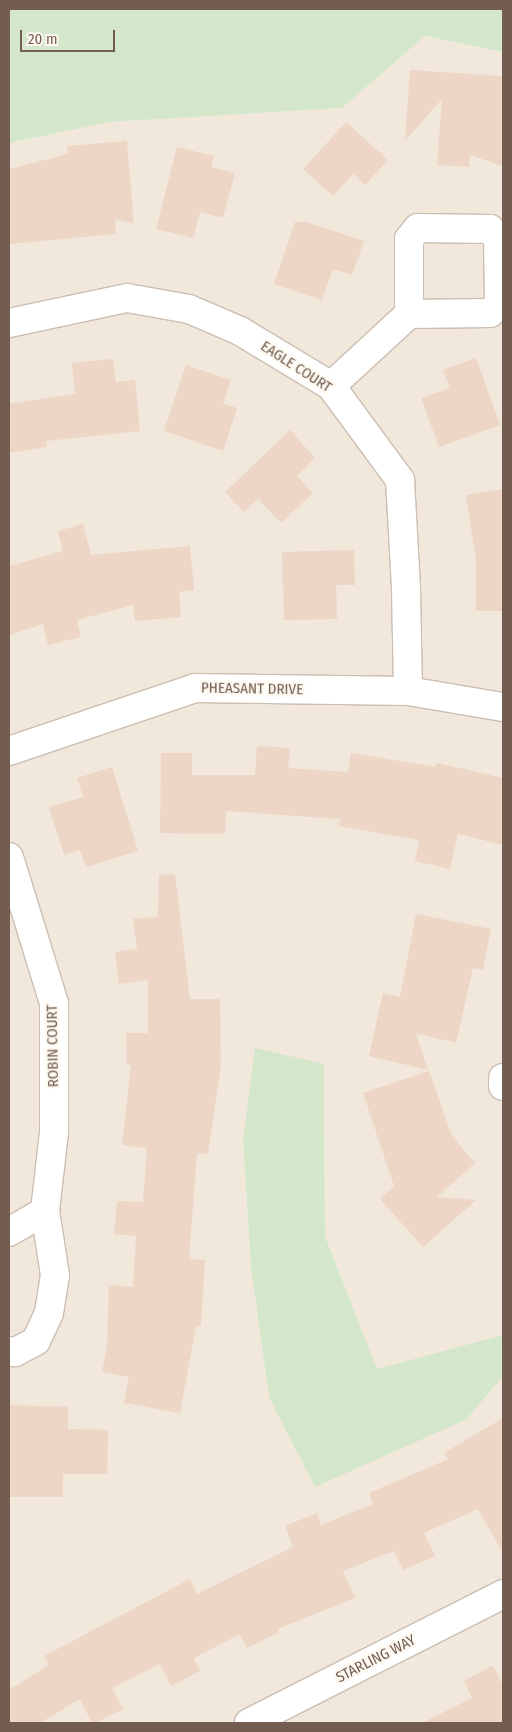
<!DOCTYPE html>
<html>
<head>
<meta charset="utf-8">
<style>
	body { margin:0 }
	#map { position:relative; width:512px; height:1732px; overflow:hidden; background:#fbf5eb; font-family:"Fira Sans Condensed",sans-serif }
	div>[style] { position:absolute }
	[style*='--x'] { left:calc(var(--x)*1px); top:calc(var(--y)*1px); width:calc(var(--w)*1px); rotate:calc(var(--a)*1deg) }
	.residential>* { inset:0; background:#f1e7da }
	.green>* { inset:0; background:#d5e7ca }
	.building>* { inset:0; background:#edd6c5 }
	.roads { filter:drop-shadow(1px 0 #ccbdb1) drop-shadow(-1px 0 #ccbdb1) drop-shadow(0 1px #ccbdb1) drop-shadow(0 -1px #ccbdb1) }
	.minor>* { height:28px; margin:-14px; padding:0 14px; transform-origin:14px; border-radius:14px; background:#fff }
	span { translate:-50% -50%; white-space:nowrap; text-align:center; line-height:1.15; -webkit-text-stroke:4.5px #fdf9f1; paint-order:stroke }
	.street-label { font-size:15px; color:#735d50 }
	.frame { position:absolute; inset:0; border:10px solid #735d50; pointer-events:none }
	.scale { position:absolute; left:20px; top:30px; width:95px; height:22px; box-sizing:border-box; border:2px solid #735d50; border-top:0; padding-left:6px; font-size:15px; line-height:18px; white-space:nowrap; color:#735d50; -webkit-text-stroke:4px #fdf9f1; paint-order:stroke }
</style>
</head>
<body>
<div id="map">
	<div class="residential">
		<i style="clip-path:polygon(425px 36px,503px 52px,503px 1335px,377px 1370px,325px 1236px,324px 1064px,243px 1142px,251px 1268px,269px 1397px,467px 1419px,503px 1376px,503px 1723px,9px 1723px,9px 143px,110px 122px,342px 108px)"></i>
	</div>
	<div class="green">
		<i style="clip-path:polygon(9px 9px,503px 9px,503px 52px,425px 36px,342px 108px,110px 122px,9px 143px)"></i>
		<i style="clip-path:polygon(255px 1048px,324px 1064px,325px 1236px,377px 1369px,503px 1335px,503px 1376px,467px 1419px,315px 1487px,269px 1397px,251px 1268px,243px 1142px)"></i>
	</div>
	<div class="building">
		<i style="clip-path:polygon(410px 70px,503px 76px,503px 166px,470px 155px,469px 167px,437px 165px,442px 99px,405px 141px)"></i>
		<i style="clip-path:polygon(346px 122px,388px 160px,365px 185px,353px 174px,333px 196px,303px 169px)"></i>
		<i style="clip-path:polygon(127px 141px,134px 224px,115px 219px,116px 234px,9px 244px,9px 169px,68px 154px,67px 146px)"></i>
		<i style="clip-path:polygon(177px 147px,214px 156px,211px 167px,235px 173px,223px 218px,200px 212px,193px 238px,156px 229px)"></i>
		<i style="clip-path:polygon(295px 222px,306px 222px,364px 241px,352px 275px,333px 269px,322px 300px,274px 284px)"></i>
		<i style="clip-path:polygon(476px 358px,500px 425px,439px 447px,421px 398px,450px 388px,443px 370px)"></i>
		<i style="clip-path:polygon(113px 359px,116px 382px,135px 380px,140px 431px,46px 441px,47px 447px,9px 453px,9px 404px,75px 394px,72px 363px)"></i>
		<i style="clip-path:polygon(186px 365px,231px 380px,223px 404px,237px 408px,223px 451px,164px 431px)"></i>
		<i style="clip-path:polygon(290px 430px,315px 458px,297px 476px,313px 493px,281px 523px,258px 499px,244px 512px,225px 492px)"></i>
		<i style="clip-path:polygon(503px 489px,503px 611px,476px 611px,476px 560px,466px 495px)"></i>
		<i style="clip-path:polygon(83px 524px,91px 555px,190px 546px,194px 590px,179px 592px,181px 617px,135px 621px,133px 605px,77px 620px,81px 637px,48px 645px,43px 624px,9px 635px,9px 566px,63px 551px,58px 531px)"></i>
		<i style="clip-path:polygon(354px 550px,355px 585px,336px 585px,337px 619px,284px 620px,282px 552px)"></i>
		<i style="clip-path:polygon(257px 746px,290px 748px,288px 768px,348px 772px,351px 753px,436px 767px,437px 763px,503px 778px,503px 845px,458px 834px,450px 869px,415px 861px,419px 840px,339px 826px,340px 819px,226px 811px,225px 834px,160px 833px,161px 753px,192px 753px,192px 775px,255px 775px)"></i>
		<i style="clip-path:polygon(112px 767px,138px 851px,86px 867px,80px 850px,64px 855px,49px 807px,83px 797px,77px 778px)"></i>
		<i style="clip-path:polygon(175px 874px,190px 999px,220px 999px,221px 1065px,208px 1154px,197px 1153px,189px 1259px,205px 1260px,201px 1326px,196px 1326px,180px 1413px,124px 1403px,129px 1377px,102px 1372px,107px 1346px,109px 1285px,133px 1287px,136px 1236px,114px 1234px,117px 1201px,143px 1202px,147px 1148px,122px 1145px,131px 1065px,127px 1065px,126px 1033px,148px 1033px,148px 980px,119px 984px,115px 952px,137px 949px,133px 919px,158px 917px,159px 875px)"></i>
		<i style="clip-path:polygon(416px 914px,491px 929px,483px 970px,473px 968px,456px 1043px,416px 1033px,428px 1070px,369px 1056px,383px 993px,400px 997px)"></i>
		<i style="clip-path:polygon(429px 1071px,452px 1136px,475px 1163px,437px 1197px,476px 1200px,423px 1247px,380px 1199px,394px 1186px,363px 1093px)"></i>
		<i style="clip-path:polygon(9px 1405px,68px 1407px,68px 1429px,108px 1430px,107px 1474px,63px 1474px,63px 1497px,9px 1497px)"></i>
		<i style="clip-path:polygon(503px 1418px,503px 1553px,478px 1509px,424px 1533px,435px 1556px,403px 1570px,394px 1551px,343px 1571px,355px 1598px,277px 1629px,279px 1632px,247px 1648px,240px 1634px,194px 1658px,200px 1671px,171px 1686px,160px 1664px,112px 1688px,123px 1709px,95px 1723px,92px 1723px,80px 1699px,40px 1723px,9px 1723px,9px 1690px,49px 1665px,44px 1656px,190px 1579px,197px 1594px,293px 1547px,285px 1526px,317px 1513px,321px 1525px,373px 1504px,369px 1493px,448px 1459px,444px 1453px)"></i>
		<i style="clip-path:polygon(493px 1665px,503px 1686px,503px 1723px,422px 1723px,472px 1698px,464px 1681px)"></i>
	</div>
	<div class="roads">
		<div class="minor">
			<i style="--x:418;--y:228;--w:72;--a:0.8"></i>
			<i style="--x:490;--y:229;--w:13;--a:51"></i>
			<i style="--x:498;--y:239;--w:64;--a:89.1"></i>
			<i style="--x:499;--y:303;--w:13;--a:132"></i>
			<i style="--x:490;--y:313;--w:81;--a:179.3"></i>
			<i style="--x:409;--y:314;--w:75;--a:-90"></i>
			<i style="--x:409;--y:239;--w:14;--a:-51"></i>
			<i style="--x:9;--y:323;--w:121;--a:-12"></i>
			<i style="--x:127;--y:298;--w:63;--a:10.1"></i>
			<i style="--x:189;--y:309;--w:56;--a:23.3"></i>
			<i style="--x:240;--y:331;--w:106;--a:31.1"></i>
			<i style="--x:331;--y:386;--w:117;--a:53.7"></i>
			<i style="--x:400;--y:480;--w:108;--a:86.8"></i>
			<i style="--x:406;--y:588;--w:103;--a:88.9"></i>
			<i style="--x:331;--y:386;--w:106;--a:-42.7"></i>
			<i style="--x:9;--y:751;--w:196;--a:-18.7"></i>
			<i style="--x:195;--y:688;--w:213;--a:0.8"></i>
			<i style="--x:408;--y:691;--w:96;--a:9.6"></i>
			<i style="--x:9;--y:857;--w:153;--a:72.9"></i>
			<i style="--x:54;--y:1003;--w:129;--a:90"></i>
			<i style="--x:54;--y:1132;--w:80;--a:96.5"></i>
			<i style="--x:45;--y:1211;--w:65;--a:81.1"></i>
			<i style="--x:55;--y:1275;--w:38;--a:99"></i>
			<i style="--x:49;--y:1313;--w:31;--a:115"></i>
			<i style="--x:36;--y:1341;--w:24;--a:152"></i>
			<i style="--x:15;--y:1352;--w:6;--a:-171"></i>
			<i style="--x:503;--y:1078;--w:8;--a:90"></i>
			<i style="--x:9;--y:1232;--w:42;--a:-30.3"></i>
			<i style="--x:249;--y:1723;--w:285;--a:-26.9"></i>
		</div>
	</div>
	<div class="street-label">
		<span style="left:296px;top:367px;rotate:33deg">EAGLE COURT</span>
		<span style="left:252px;top:689px;rotate:1deg">PHEASANT DRIVE</span>
		<span style="left:53px;top:1046px;rotate:-91deg">ROBIN COURT</span>
		<span style="left:376px;top:1659px;rotate:-27deg">STARLING WAY</span>
	</div>
	<div class="frame"></div>
	<div class="scale">20 m</div>
</div>
</body>
</html>
